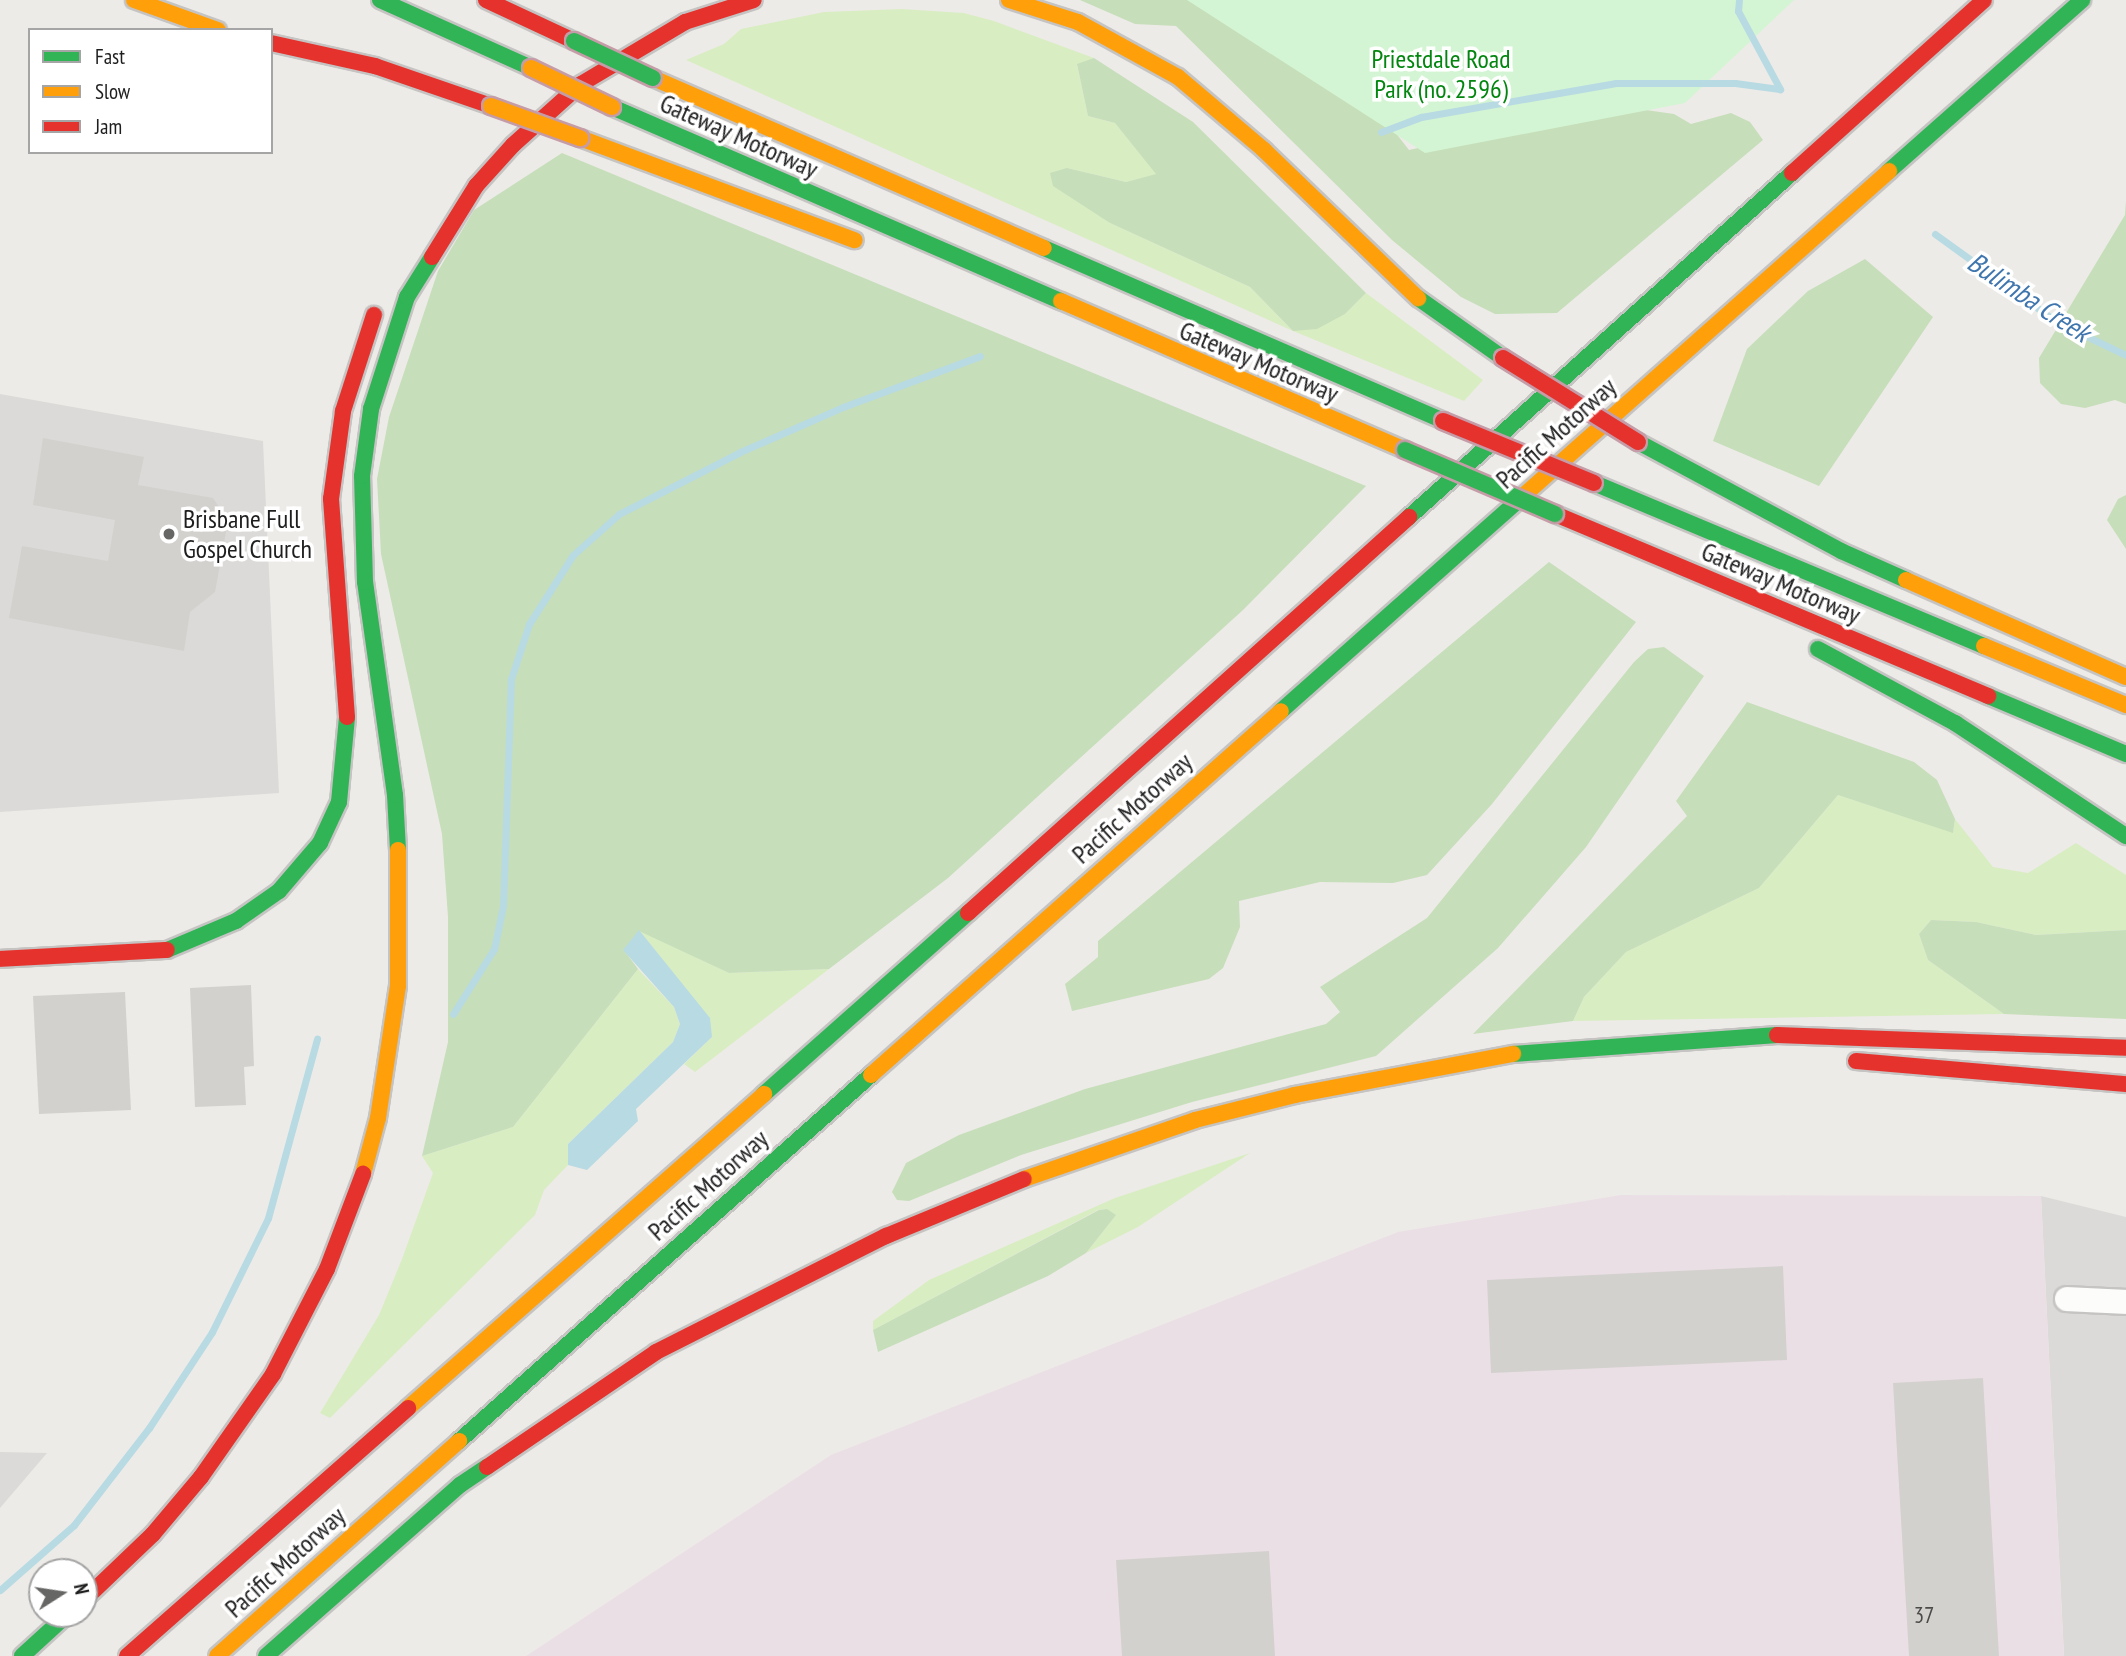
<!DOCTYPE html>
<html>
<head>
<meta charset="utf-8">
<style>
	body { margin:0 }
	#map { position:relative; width:2126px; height:1656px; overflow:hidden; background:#edebe7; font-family:"PT Sans Narrow",sans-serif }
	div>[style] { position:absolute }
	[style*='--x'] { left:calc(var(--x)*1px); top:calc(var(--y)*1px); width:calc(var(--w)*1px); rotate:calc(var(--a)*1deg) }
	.residential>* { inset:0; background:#dcdad8 }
	.industrial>* { inset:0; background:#ebdfe6 }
	.religious>* { inset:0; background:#dbdad8 }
	.grass>* { inset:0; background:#d9edc3 }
	.forest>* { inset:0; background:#c6deba }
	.park>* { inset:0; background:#d3f5d3 }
	.water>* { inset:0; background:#b8dae3 }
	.stream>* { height:7px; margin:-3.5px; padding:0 3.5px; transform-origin:3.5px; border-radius:3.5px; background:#b8dae3 }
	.building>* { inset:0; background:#d3d1ce }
	.roads { filter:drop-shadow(2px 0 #c5c4c3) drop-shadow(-2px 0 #c5c4c3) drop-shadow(0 2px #c5c4c3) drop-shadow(0 -2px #c5c4c3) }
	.street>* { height:24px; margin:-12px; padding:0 12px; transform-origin:12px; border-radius:12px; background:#fcfcfb }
	.fast>* { height:16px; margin:-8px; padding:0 8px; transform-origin:8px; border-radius:8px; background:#30b455 }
	.slow>* { height:16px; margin:-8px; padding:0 8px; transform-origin:8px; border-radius:8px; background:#ff9f0a }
	.jam>* { height:16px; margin:-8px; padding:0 8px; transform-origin:8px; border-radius:8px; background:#e5322d }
	.bridges { filter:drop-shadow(2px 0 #c59ca7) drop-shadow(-2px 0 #c59ca7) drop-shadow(0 2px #c59ca7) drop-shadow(0 -2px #c59ca7) }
	.fast-bridge>* { height:16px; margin:-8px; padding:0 8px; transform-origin:8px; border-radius:8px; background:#30b455 }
	.slow-bridge>* { height:16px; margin:-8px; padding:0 8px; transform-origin:8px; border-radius:8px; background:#ff9f0a }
	.jam-bridge>* { height:16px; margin:-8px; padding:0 8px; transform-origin:8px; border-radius:8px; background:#e5322d }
	.dots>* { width:19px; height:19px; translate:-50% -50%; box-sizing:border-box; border:4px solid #fff; border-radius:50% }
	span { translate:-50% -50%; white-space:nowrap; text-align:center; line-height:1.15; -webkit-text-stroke:7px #fff; paint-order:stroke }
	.number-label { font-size:23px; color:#4b4b4a }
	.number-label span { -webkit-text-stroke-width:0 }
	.park-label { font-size:26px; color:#03860f }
	.street-label { font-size:26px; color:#1e1e1e }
	.poi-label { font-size:26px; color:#1e1e1e }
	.left { translate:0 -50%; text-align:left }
	.water-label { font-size:28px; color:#4076ae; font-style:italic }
	.legend { position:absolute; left:28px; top:28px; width:245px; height:126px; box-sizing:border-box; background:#fff; border:2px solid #a5a5a5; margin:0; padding:9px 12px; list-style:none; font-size:21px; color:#1e1e1e }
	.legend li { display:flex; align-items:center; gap:14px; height:35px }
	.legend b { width:35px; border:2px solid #a5a5a5 }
	.north { position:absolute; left:28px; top:1558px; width:70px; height:70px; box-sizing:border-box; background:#fff; border:2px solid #a5a5a5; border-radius:50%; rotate:78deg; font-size:19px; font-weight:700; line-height:28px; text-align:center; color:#1e1e1e }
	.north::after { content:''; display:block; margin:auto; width:24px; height:32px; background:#666664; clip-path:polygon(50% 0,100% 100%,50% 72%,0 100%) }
</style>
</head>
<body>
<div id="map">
	<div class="residential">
		<i style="clip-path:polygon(2041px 1196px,2126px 1217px,2126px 1656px,2064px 1656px)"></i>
	</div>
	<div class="industrial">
		<i style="clip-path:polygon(1621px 1195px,2041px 1196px,2064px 1656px,526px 1656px,831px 1455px,1398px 1232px)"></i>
	</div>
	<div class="religious">
		<i style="clip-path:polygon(0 394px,263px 441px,279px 793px,0 812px)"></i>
		<i style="clip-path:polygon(0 1452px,47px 1453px,0 1508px)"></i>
	</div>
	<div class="grass">
		<i style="clip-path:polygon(902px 9px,964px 13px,994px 21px,1094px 58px,1077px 65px,1088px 116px,1115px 123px,1157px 174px,1126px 182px,1067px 168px,1110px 223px,1250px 287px,1293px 331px,1345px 314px,1366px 293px,1483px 380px,1464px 401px,1293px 331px,686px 60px,724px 44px,741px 29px,824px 12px)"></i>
		<i style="clip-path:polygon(1838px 795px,1953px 832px,1955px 819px,1993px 867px,2028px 873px,2076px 843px,2126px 875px,2126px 930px,2036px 935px,1976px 922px,1931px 920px,1919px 934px,1928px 960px,2004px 1014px,1573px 1021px,1584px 997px,1626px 952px,1759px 888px)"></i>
		<i style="clip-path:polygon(639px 930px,729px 973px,829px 969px,695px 1072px,684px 1064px,712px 1037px)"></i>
		<i style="clip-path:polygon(638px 969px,674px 1007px,680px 1024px,673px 1042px,568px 1144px,568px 1165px,544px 1190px,535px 1215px,330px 1418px,320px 1413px,379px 1315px,402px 1259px,433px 1173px,422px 1156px,513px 1127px)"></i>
		<i style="clip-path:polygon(1250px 1153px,1138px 1227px,1086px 1253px,1115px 1216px,1107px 1209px,1098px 1210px,873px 1330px,873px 1321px,929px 1280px,1115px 1198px)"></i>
	</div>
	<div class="forest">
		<i style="clip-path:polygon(1080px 0,1283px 0,1320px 36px,1409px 150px,1611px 105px,1674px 114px,1691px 124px,1731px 113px,1750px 122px,1763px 140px,1557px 313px,1495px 314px,1461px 297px,1392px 240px,1176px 26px,1135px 24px)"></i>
		<i style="clip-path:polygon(1094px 58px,1193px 122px,1366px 293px,1345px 314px,1317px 329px,1293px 331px,1250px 287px,1110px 223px,1053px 186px,1050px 173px,1067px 168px,1126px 182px,1156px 174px,1115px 123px,1088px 116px,1077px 64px)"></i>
		<i style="clip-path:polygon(562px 153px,1366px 486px,1243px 610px,948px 878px,829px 969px,729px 973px,639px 931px,624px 950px,638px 969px,513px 1127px,422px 1156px,448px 1042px,448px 917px,442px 834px,381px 554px,377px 479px,389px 417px,438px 271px,474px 210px)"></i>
		<i style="clip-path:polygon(2126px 201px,2126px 404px,2115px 400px,2085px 408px,2061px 404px,2040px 383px,2039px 358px,2125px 215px)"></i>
		<i style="clip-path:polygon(1865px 259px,1933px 317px,1819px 486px,1713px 441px,1747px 349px,1808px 291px)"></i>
		<i style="clip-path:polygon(2126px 495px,2126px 549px,2107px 520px,2118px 499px)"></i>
		<i style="clip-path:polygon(1549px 562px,1636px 622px,1492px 804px,1427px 875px,1393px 883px,1320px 882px,1239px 901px,1240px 927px,1223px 968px,1209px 979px,1072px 1011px,1065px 984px,1098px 957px,1098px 941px)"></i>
		<i style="clip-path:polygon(1664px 647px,1704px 676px,1586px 847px,1498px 948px,1376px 1056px,1192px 1102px,1021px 1155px,909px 1201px,897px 1200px,892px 1192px,906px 1163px,959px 1135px,1085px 1089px,1326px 1024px,1340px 1012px,1320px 987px,1427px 918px,1634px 662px,1648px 649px)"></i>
		<i style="clip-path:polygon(1747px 702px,1914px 762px,1937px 780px,1955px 819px,1953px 833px,1838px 795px,1759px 888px,1626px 952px,1584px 997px,1573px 1021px,1473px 1034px,1687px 816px,1676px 801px)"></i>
		<i style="clip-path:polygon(1931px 920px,1976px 922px,2036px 935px,2126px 930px,2126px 1019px,2004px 1014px,1928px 960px,1919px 934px)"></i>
		<i style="clip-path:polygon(1107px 1209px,1116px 1215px,1086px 1253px,1048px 1276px,878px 1352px,873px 1330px,1099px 1210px)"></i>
	</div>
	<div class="park">
		<i style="clip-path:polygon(1187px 0,1794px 0,1685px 103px,1425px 153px)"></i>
	</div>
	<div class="water">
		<i style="clip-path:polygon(639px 930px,710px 1018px,712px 1037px,636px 1109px,638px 1121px,587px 1170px,568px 1165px,568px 1144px,673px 1042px,680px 1024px,674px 1007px,623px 950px)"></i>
	</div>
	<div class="stream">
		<i style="--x:1739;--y:0;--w:11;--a:95"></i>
		<i style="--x:1738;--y:11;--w:89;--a:61.7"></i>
		<i style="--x:1381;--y:132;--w:43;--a:-20.6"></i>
		<i style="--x:1421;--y:117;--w:198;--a:-9.9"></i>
		<i style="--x:1616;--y:83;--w:119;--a:0"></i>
		<i style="--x:1735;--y:83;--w:45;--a:7.6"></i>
		<i style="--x:1935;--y:234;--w:150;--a:35.8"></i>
		<i style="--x:2057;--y:322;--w:76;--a:25.6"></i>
		<i style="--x:453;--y:1014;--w:77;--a:-57.8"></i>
		<i style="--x:494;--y:949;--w:44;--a:-78.2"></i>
		<i style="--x:503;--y:906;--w:227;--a:-88"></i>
		<i style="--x:511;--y:679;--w:58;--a:-71.9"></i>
		<i style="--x:529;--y:624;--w:82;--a:-57.5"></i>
		<i style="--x:573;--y:555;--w:62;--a:-41.7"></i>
		<i style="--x:619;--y:514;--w:136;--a:-27.1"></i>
		<i style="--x:740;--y:452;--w:112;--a:-23.6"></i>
		<i style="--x:843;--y:407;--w:146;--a:-20.4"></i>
		<i style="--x:0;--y:1590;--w:98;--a:-41.3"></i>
		<i style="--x:74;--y:1525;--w:123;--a:-52.3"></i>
		<i style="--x:149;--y:1428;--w:115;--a:-56.7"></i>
		<i style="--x:212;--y:1332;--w:127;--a:-63.8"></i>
		<i style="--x:268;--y:1218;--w:186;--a:-74.7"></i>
	</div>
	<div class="building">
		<i style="clip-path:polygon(43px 438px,144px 457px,138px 485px,213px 498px,228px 521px,215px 592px,190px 612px,184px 651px,9px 618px,22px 546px,108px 561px,115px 520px,33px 505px)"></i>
		<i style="clip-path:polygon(251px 985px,254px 1066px,244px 1067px,246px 1105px,195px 1107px,190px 988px)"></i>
		<i style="clip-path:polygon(125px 992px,131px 1110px,39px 1114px,33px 996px)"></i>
		<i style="clip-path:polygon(1783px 1266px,1787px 1360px,1491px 1373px,1487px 1280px)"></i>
		<i style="clip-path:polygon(1983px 1378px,1999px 1656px,1909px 1656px,1893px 1383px)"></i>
		<i style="clip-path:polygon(1269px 1551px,1275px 1656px,1122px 1656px,1116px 1560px)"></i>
	</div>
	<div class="roads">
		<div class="street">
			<i style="--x:2067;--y:1299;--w:59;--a:2.9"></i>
		</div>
		<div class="fast">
			<i style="--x:380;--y:0;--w:166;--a:24.2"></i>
			<i style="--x:612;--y:107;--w:489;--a:23.4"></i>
			<i style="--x:1889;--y:171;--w:258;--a:-41.5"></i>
			<i style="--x:1044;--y:248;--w:435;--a:23.4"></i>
			<i style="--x:1418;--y:298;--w:104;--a:35.2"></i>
			<i style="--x:1638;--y:442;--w:230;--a:28.2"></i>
			<i style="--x:1841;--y:551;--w:71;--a:24"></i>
			<i style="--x:1594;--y:483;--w:423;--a:22.7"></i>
			<i style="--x:1409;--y:517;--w:515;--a:-41.93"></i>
			<i style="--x:1818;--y:649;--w:156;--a:28.4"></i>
			<i style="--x:1955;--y:723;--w:205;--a:33.5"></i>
			<i style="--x:1988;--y:696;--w:150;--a:22.8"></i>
			<i style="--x:1281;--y:711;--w:322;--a:-41.6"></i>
			<i style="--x:398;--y:850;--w:55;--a:-93.1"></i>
			<i style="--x:395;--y:795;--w:215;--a:-98"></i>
			<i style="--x:365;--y:582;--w:106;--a:-91.6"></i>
			<i style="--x:362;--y:476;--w:68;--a:-82.3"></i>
			<i style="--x:371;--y:409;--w:118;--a:-72.2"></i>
			<i style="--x:407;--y:297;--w:47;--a:-58"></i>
			<i style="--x:167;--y:950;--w:75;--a:-22.8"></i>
			<i style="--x:236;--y:921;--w:52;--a:-34.9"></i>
			<i style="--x:279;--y:891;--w:63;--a:-49.5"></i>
			<i style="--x:320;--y:843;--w:45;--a:-65.1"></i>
			<i style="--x:339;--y:802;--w:85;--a:-84.6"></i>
			<i style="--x:1513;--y:1054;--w:265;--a:-4.1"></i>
			<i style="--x:764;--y:1094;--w:273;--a:-41.6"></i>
			<i style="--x:459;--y:1441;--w:551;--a:-41.62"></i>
			<i style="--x:22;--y:1656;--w:62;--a:-42.4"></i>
			<i style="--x:266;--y:1656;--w:259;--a:-41.4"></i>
			<i style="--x:460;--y:1485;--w:32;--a:-34"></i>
		</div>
		<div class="slow">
			<i style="--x:134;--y:0;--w:89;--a:19.7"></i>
			<i style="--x:1009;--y:0;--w:72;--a:17.7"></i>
			<i style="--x:1078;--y:22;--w:114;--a:28.8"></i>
			<i style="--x:1178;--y:77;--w:113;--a:40.3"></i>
			<i style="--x:1264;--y:150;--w:214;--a:43.9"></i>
			<i style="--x:653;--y:78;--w:426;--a:23.5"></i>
			<i style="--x:580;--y:138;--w:293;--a:20.4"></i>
			<i style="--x:1061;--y:301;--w:375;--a:23.4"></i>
			<i style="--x:1522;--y:497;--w:491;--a:-41.6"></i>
			<i style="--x:1906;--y:580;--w:240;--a:23.8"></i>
			<i style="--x:1984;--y:646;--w:154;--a:22.6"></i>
			<i style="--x:871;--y:1075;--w:548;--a:-41.6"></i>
			<i style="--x:363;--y:1174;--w:58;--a:-75"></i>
			<i style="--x:378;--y:1118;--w:134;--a:-81.4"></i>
			<i style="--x:398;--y:986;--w:136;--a:-90"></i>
			<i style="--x:1024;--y:1179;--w:181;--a:-19"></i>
			<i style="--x:1195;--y:1120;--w:103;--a:-14"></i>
			<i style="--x:1295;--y:1095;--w:222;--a:-10.7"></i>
			<i style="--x:408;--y:1408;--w:475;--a:-41.4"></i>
			<i style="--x:217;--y:1656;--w:324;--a:-41.6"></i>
		</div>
		<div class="jam">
			<i style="--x:486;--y:0;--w:97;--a:25"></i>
			<i style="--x:271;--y:43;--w:107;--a:12.5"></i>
			<i style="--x:375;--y:66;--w:123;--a:19"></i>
			<i style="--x:1792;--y:173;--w:258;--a:-42"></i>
			<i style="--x:432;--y:257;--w:84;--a:-58.2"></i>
			<i style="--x:476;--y:186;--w:55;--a:-47.9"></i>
			<i style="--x:513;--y:145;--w:91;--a:-41.9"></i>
			<i style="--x:581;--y:84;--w:121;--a:-30.8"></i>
			<i style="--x:685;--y:22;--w:72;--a:-17.7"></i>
			<i style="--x:1555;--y:514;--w:470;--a:22.8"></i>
			<i style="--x:347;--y:717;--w:219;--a:-94.2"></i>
			<i style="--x:331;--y:499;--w:89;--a:-82.2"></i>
			<i style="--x:343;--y:411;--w:101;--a:-72.1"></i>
			<i style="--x:968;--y:913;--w:593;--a:-41.92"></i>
			<i style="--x:0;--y:959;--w:167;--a:-3.1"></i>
			<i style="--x:1777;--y:1035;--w:349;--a:2.1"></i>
			<i style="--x:1856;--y:1061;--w:271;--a:4.9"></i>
			<i style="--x:487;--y:1467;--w:204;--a:-34.2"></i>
			<i style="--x:656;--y:1352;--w:258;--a:-26.8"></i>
			<i style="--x:886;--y:1236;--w:149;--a:-22.4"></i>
			<i style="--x:84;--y:1600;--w:95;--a:-43.7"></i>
			<i style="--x:153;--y:1534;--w:75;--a:-49.9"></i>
			<i style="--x:201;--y:1477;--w:126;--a:-55"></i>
			<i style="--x:273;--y:1374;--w:118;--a:-62.8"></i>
			<i style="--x:327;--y:1269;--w:102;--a:-69.2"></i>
			<i style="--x:127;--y:1656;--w:375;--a:-41.4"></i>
		</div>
	</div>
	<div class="bridges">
		<div class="fast-bridge">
			<i style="--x:574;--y:41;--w:87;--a:25.1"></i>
			<i style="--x:1405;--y:450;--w:163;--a:23.1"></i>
		</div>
		<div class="slow-bridge">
			<i style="--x:531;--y:68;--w:90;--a:25.7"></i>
			<i style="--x:491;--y:106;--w:95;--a:19.8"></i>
		</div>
		<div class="jam-bridge">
			<i style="--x:1503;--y:358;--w:159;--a:31.9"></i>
			<i style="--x:1443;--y:421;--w:163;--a:22.3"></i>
		</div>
	</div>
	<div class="dots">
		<i style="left:169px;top:534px;background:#666664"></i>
	</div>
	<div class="number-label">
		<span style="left:1924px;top:1615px">37</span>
	</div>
	<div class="park-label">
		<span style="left:1441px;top:74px">Priestdale Road<br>Park (no. 2596)</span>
	</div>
	<div class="street-label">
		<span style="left:739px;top:136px;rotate:24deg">Gateway Motorway</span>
		<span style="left:1259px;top:362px;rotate:23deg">Gateway Motorway</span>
		<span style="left:1556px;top:433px;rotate:-42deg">Pacific Motorway</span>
		<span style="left:1781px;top:583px;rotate:23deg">Gateway Motorway</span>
		<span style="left:1132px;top:808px;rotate:-42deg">Pacific Motorway</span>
		<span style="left:708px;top:1185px;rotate:-42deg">Pacific Motorway</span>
		<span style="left:285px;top:1562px;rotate:-42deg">Pacific Motorway</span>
	</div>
	<div class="poi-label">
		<span class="left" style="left:183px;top:534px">Brisbane Full<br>Gospel Church</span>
	</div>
	<div class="water-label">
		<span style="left:2029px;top:297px;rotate:33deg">Bulimba Creek</span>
	</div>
	<ul class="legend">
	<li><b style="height:9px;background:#30b455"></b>Fast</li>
	<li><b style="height:9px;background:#ff9f0a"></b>Slow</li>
	<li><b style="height:9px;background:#e5322d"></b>Jam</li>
	</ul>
	<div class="north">N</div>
</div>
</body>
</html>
